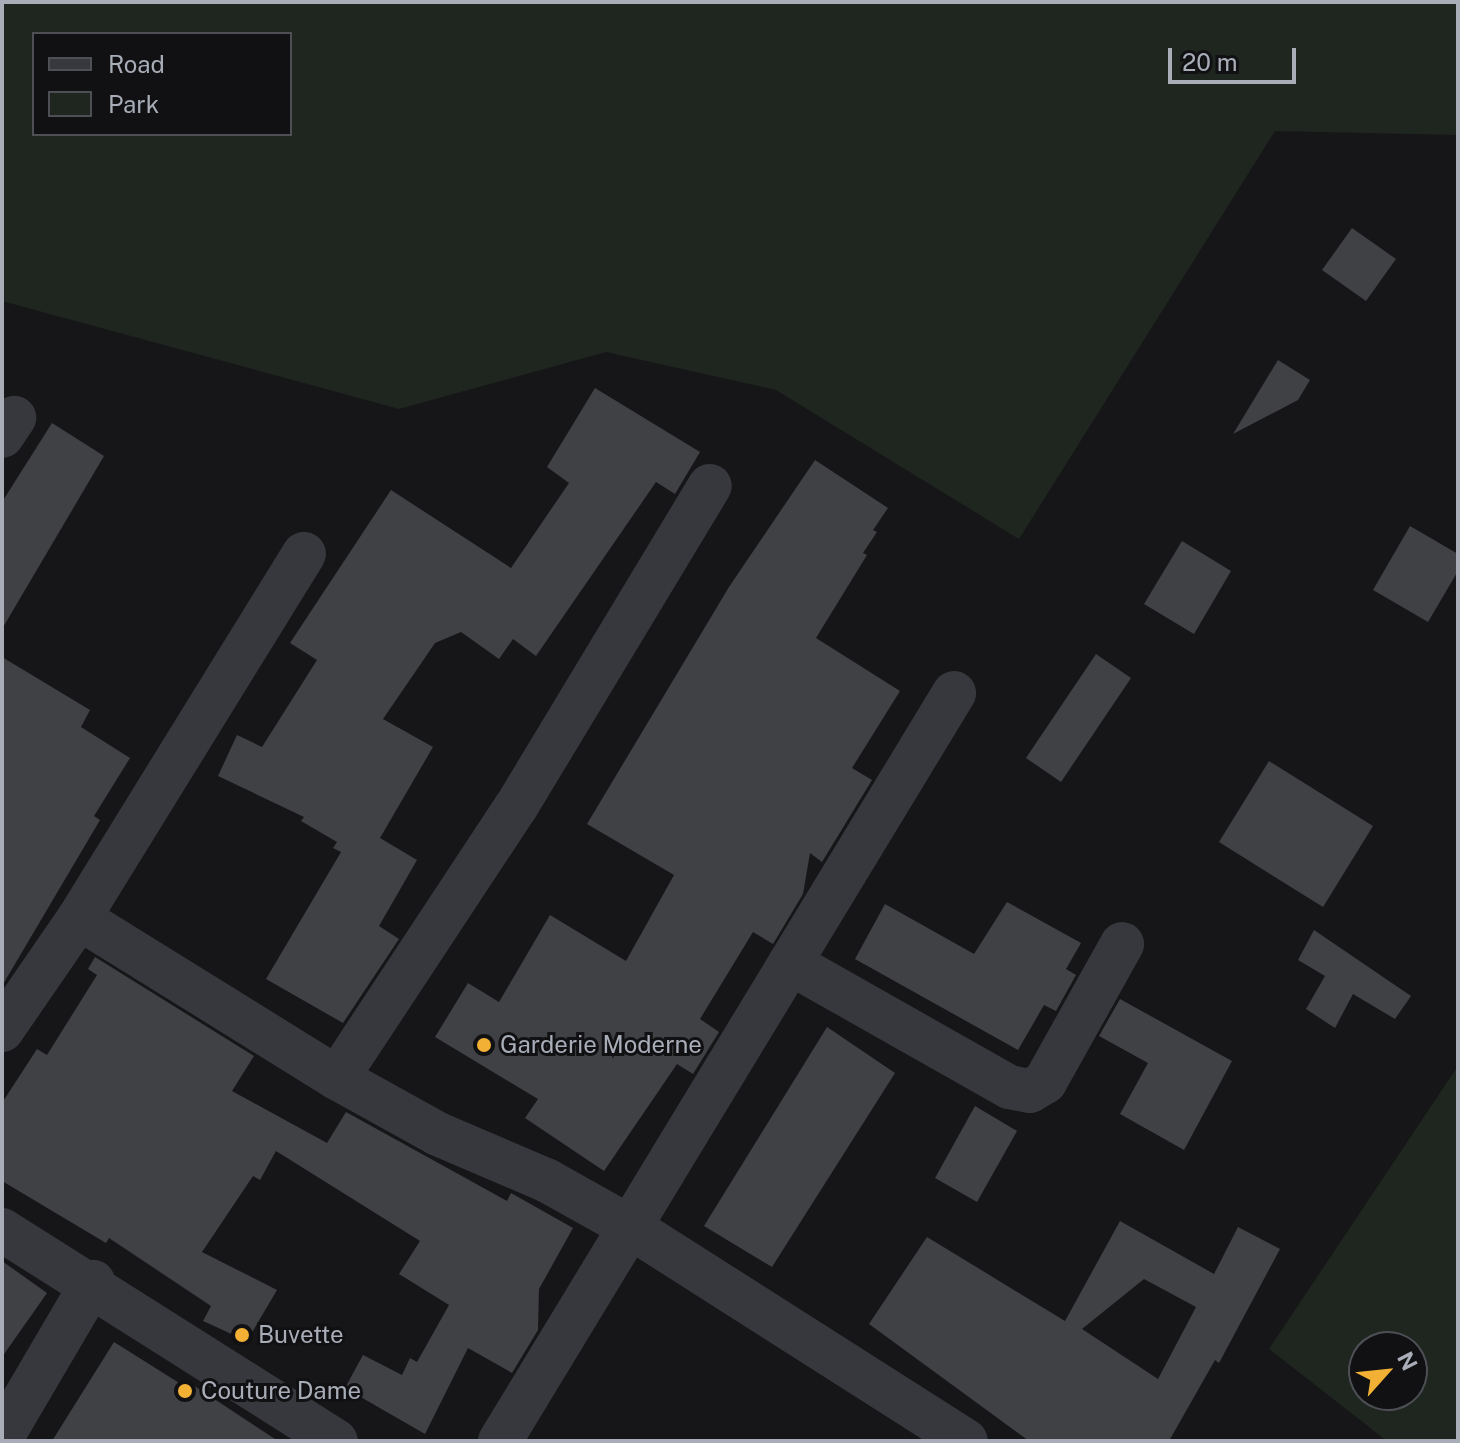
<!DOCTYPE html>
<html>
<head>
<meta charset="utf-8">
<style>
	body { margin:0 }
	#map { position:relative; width:1460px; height:1443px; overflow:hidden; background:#161618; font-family:"Public Sans",sans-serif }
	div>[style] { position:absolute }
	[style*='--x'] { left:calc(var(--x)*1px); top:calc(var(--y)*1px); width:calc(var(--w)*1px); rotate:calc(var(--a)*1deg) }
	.green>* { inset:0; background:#1e261f }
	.building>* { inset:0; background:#404145 }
	.minor>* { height:44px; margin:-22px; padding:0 22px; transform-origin:22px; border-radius:22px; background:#37383d }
	.dots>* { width:22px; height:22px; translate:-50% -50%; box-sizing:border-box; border:4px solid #111113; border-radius:50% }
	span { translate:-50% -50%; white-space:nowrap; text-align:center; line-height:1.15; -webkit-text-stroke:6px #111113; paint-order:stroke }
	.poi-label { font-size:24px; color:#a8adb8 }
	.left { translate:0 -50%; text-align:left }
	.frame { position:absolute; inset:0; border:4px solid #a8adb8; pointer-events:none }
	.legend { position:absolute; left:32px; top:32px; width:260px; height:104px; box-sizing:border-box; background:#111113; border:2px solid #4d4f55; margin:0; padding:10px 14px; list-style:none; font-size:24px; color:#a8adb8 }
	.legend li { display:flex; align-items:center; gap:16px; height:40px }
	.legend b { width:40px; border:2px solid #4d4f55 }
	.north { position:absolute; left:1348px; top:1331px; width:80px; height:80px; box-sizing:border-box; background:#111113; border:2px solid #4d4f55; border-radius:50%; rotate:63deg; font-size:22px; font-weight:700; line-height:32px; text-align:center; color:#a8adb8 }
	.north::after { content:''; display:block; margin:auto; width:28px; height:36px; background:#f2b134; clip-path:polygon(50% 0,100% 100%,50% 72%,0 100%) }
	.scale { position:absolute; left:1168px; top:48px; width:128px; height:36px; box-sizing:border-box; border:4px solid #a8adb8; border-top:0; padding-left:10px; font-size:24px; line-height:28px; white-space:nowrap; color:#a8adb8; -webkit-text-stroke:6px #111113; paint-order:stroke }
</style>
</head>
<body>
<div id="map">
	<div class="green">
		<i style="clip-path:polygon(evenodd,2px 2px,1458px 2px,1458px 135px,1275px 131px,1019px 539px,776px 390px,606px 352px,399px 409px,2px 301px,2px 2px,34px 34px,290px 34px,290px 134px,34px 134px,34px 34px)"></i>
		<i style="clip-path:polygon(evenodd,1458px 1066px,1458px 1441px,1387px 1441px,1269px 1349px,1458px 1066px,1364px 1347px,1412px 1347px,1412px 1395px,1364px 1395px,1364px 1347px)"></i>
	</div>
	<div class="building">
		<i style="clip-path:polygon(1352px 228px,1396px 259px,1366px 301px,1322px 270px)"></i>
		<i style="clip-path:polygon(1278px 360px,1310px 380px,1298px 400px,1233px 434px)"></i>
		<i style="clip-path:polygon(595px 388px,700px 452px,675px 494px,656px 482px,536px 656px,513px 639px,499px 659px,461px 632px,435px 643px,383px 719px,433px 747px,380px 838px,417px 860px,379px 926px,399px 939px,343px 1023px,266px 979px,341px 852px,333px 848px,337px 842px,301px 821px,304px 817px,218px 776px,237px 735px,262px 747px,317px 660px,290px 643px,391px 490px,511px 568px,569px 483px,547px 467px)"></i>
		<i style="clip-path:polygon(52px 423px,104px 456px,2px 629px,2px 502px)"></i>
		<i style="clip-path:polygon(815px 460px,888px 508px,873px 530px,877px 532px,863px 553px,867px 555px,816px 638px,900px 691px,852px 768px,872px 780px,822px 862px,810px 853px,803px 894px,773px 944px,753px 932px,700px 1019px,719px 1032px,693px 1074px,677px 1064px,604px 1171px,525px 1118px,538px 1099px,435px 1037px,468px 983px,499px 1002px,550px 915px,626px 961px,674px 875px,587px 824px,729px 587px)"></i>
		<i style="clip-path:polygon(1410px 526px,1458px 554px,1458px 571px,1428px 622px,1373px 590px)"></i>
		<i style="clip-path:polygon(1182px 541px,1231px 571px,1194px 634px,1144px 604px)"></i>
		<i style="clip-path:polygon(1096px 654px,1131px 678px,1061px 782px,1026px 758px)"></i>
		<i style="clip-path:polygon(2px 657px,90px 710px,81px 727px,130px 758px,94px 816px,100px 820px,2px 986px)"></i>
		<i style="clip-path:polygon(1269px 761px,1373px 826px,1323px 907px,1219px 842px)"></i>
		<i style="clip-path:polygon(1007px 902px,1081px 943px,1066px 969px,1076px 975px,1056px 1011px,1044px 1005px,1018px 1050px,855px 959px,885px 904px,974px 954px)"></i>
		<i style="clip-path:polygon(1314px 930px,1411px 996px,1395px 1019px,1353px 994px,1335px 1028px,1306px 1009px,1325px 976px,1298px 960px)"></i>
		<i style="clip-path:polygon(95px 957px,254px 1056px,232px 1091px,327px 1143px,346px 1112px,507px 1201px,511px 1193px,573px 1228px,539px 1289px,538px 1330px,512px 1373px,468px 1348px,425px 1434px,345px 1388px,363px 1355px,402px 1375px,410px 1358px,417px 1362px,449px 1305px,399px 1274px,420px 1241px,276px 1151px,260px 1180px,253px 1176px,202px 1252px,277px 1290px,247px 1341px,203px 1321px,211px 1306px,109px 1238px,106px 1243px,2px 1181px,2px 1103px,37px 1049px,47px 1055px,97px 975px,88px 969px)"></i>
		<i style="clip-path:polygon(1120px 999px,1232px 1061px,1184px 1150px,1120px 1114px,1148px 1063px,1099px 1036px)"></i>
		<i style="clip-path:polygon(827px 1027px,895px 1073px,772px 1267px,704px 1226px)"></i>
		<i style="clip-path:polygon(975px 1106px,1017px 1131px,977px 1202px,935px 1178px)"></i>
		<i style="clip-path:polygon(evenodd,1120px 1221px,1214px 1274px,1238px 1227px,1280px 1249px,1219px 1363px,1215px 1360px,1169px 1441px,1029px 1441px,869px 1324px,927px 1237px,1065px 1321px,1120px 1221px,1144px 1279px,1196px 1307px,1158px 1379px,1082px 1329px,1144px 1279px)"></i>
		<i style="clip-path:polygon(2px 1261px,47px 1293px,2px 1357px)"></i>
		<i style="clip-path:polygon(114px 1342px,184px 1386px,187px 1381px,278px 1441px,52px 1441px)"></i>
	</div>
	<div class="minor">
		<i style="--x:2;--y:436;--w:22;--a:-56"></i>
		<i style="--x:79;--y:918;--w:304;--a:31.8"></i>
		<i style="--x:337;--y:1078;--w:115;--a:29"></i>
		<i style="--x:438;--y:1134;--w:117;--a:23.1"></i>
		<i style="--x:546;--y:1180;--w:96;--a:29.2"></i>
		<i style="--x:630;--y:1227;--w:398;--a:32.5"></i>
		<i style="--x:790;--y:963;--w:252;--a:29.5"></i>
		<i style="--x:1009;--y:1087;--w:21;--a:11"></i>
		<i style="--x:1030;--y:1091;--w:17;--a:-31"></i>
		<i style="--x:1045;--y:1082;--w:158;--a:-60.8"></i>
		<i style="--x:2;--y:1030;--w:136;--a:-55.5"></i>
		<i style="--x:79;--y:918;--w:428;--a:-58.3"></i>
		<i style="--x:337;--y:1078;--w:325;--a:-56.6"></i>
		<i style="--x:516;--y:807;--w:375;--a:-58.9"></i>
		<i style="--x:2;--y:1230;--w:395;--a:32.3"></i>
		<i style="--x:2;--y:1437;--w:180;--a:-59.6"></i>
		<i style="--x:500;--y:1441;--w:875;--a:-58.74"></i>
	</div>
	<div class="dots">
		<i style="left:484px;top:1045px;background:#f2b134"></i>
		<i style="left:242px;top:1335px;background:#f2b134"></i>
		<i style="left:185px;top:1391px;background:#f2b134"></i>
	</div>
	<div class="poi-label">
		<span class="left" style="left:500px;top:1045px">Garderie Moderne</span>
		<span class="left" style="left:258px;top:1335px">Buvette</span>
		<span class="left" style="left:201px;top:1391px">Couture Dame</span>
	</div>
	<div class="frame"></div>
	<ul class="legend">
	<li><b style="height:10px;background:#37383d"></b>Road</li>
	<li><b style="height:22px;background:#1e261f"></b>Park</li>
	</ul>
	<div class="north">N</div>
	<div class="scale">20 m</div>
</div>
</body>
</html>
